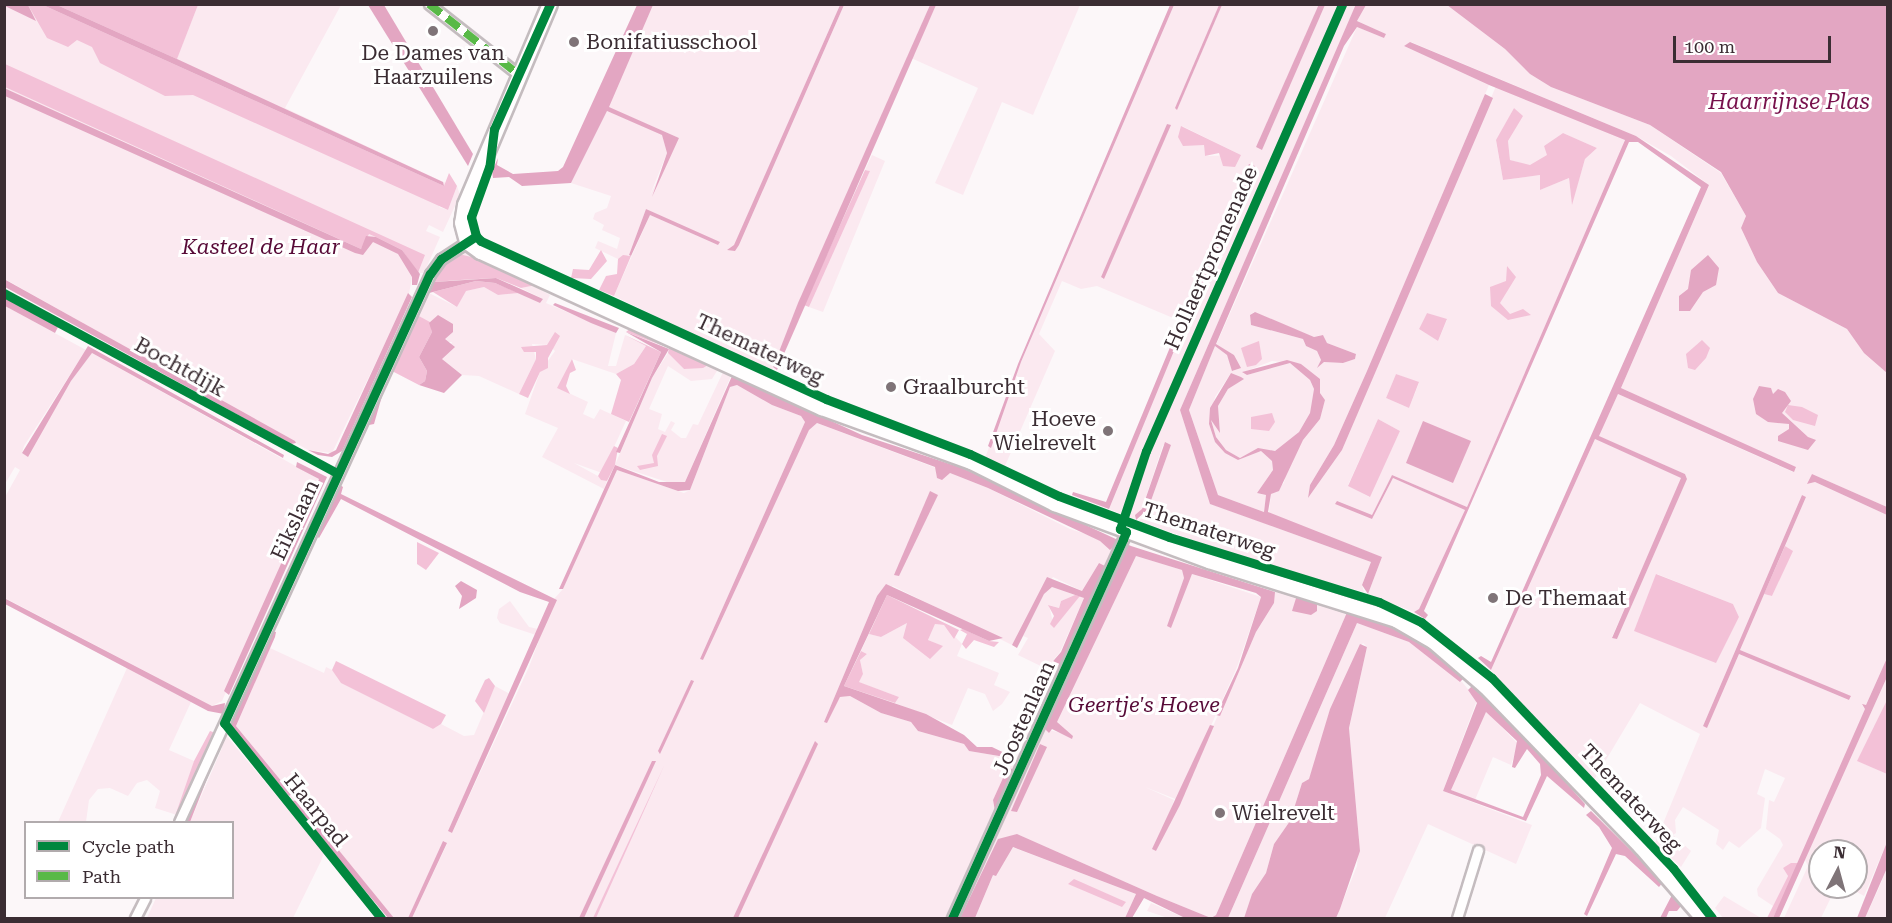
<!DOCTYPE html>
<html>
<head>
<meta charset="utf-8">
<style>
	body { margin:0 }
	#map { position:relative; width:1892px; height:923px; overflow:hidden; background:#fcf7f9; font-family:"Roboto Serif",serif }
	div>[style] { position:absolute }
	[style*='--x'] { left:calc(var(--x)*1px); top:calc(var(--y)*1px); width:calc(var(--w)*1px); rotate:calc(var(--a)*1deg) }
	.green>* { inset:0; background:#fbe9f0 }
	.forest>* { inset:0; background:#f3c1d7 }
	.water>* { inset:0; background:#e3a6c2 }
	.roads { filter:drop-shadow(2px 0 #c4bcbf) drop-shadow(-2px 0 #c4bcbf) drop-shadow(0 2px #c4bcbf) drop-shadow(0 -2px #c4bcbf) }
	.street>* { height:9px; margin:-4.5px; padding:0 4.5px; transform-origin:4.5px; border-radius:4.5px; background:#fffefe }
	.secondary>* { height:14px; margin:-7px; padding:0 7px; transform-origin:7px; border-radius:7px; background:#fffefe }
	.quiet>* { height:8px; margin-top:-4px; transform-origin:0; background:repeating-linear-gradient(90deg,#58b947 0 15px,transparent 0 23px) }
	.cycleway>* { height:9px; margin:-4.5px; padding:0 4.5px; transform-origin:4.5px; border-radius:4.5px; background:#00873e }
	.dots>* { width:16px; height:16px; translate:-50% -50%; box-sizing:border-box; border:3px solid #fff; border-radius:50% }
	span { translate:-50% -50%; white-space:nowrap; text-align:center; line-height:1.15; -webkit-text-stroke:6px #fff; paint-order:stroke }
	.poi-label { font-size:21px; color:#3b2d33 }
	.left { translate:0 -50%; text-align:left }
	.right { translate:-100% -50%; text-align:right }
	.park-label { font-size:21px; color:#570a37; font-style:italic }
	.street-label { font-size:21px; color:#3b2d33 }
	.water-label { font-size:22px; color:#77114c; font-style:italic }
	.frame { position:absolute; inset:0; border:6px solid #3b2d33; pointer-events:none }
	.legend { position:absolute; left:24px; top:821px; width:210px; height:78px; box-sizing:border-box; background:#fff; border:2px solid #b1abad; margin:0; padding:8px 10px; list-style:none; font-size:18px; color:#3b2d33 }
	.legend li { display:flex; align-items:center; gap:12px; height:30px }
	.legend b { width:30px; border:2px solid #b1abad }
	.north { position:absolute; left:1808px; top:839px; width:60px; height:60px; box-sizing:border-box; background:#fff; border:2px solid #b1abad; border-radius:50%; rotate:6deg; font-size:16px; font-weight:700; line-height:24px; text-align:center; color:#3b2d33 }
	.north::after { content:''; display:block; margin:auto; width:21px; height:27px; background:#7f7478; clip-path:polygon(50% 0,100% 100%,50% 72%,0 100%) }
	.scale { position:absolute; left:1673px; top:36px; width:158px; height:27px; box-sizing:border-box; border:3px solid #3b2d33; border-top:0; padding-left:8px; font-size:18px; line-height:21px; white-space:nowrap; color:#3b2d33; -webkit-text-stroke:4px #fff; paint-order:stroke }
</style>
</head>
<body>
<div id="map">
	<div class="green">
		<i style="clip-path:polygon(5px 5px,58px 5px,177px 58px,198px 5px,341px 5px,285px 108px,450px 185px,439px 207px,448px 210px,457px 186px,460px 195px,443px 232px,429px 225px,426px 231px,440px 237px,424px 273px,418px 273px,425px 255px,412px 277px,409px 294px,332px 453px,308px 450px,5px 279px)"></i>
		<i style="clip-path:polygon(653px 5px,840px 5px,734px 246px,729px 247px,739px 245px,844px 5px,930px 5px,771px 372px,614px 296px,650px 215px,718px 245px,646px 209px,629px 255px,618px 259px,595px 248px,598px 241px,617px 249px,620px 238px,602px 230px,604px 225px,593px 219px,595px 213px,607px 208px,611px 196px,571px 183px,607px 111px,662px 134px,667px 153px,650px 195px,679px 138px,608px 107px)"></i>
		<i style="clip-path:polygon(936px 5px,1080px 5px,1033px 115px,1002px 102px,963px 195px,935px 183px,978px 88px,911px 58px)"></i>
		<i style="clip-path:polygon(evenodd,1174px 5px,1219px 5px,1177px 109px,1222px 5px,1319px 5px,1256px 147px,1262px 150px,1325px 5px,1356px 5px,1180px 410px,1211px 504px,1371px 562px,1362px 585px,1364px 592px,1259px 563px,1139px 521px,1148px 509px,1171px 445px,1163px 445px,1142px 509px,1134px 519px,1109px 509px,1185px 323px,1097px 286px,1081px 289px,1062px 281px,1039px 334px,1055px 351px,1005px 466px,985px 458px,1021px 362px,1174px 5px,1167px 124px,1170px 125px,1103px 279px,1101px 277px,1167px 124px,1174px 5px,1182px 126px,1241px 155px,1205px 156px,1204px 145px,1193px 145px,1182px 126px)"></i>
		<i style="clip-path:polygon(evenodd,1366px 5px,1447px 5px,1505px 49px,1530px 74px,1551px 87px,1650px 125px,1721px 173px,1746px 216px,1741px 228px,1757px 262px,1778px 293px,1847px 329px,1865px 353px,1887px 373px,1887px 507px,1812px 474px,1808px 484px,1815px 482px,1887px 515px,1887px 658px,1866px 705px,1862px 705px,1866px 709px,1800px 863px,1783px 868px,1788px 876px,1773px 906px,1758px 896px,1757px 889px,1783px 845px,1780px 839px,1766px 829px,1769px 800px,1774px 802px,1785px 778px,1765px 769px,1757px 794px,1765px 798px,1761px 828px,1739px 848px,1729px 841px,1723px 850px,1716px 844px,1719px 830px,1683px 807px,1675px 820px,1676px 833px,1673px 835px,1691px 851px,1681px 867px,1655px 843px,1700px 734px,1640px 703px,1594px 780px,1491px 670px,1595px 439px,1682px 478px,1612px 637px,1617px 639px,1687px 479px,1685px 474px,1598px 436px,1618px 394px,1793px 472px,1796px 468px,1621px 388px,1709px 185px,1671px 156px,1636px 136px,1411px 42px,1404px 46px,1489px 85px,1367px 371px,1334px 445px,1310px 485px,1308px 498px,1342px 450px,1496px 86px,1625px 139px,1622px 148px,1467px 507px,1392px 475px,1372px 516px,1336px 504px,1372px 519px,1393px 478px,1465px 510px,1419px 609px,1414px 612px,1368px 594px,1382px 557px,1269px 514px,1271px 494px,1284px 483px,1286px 471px,1303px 439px,1320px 419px,1325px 400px,1320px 393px,1320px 380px,1301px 364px,1272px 361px,1244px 372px,1247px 375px,1290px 363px,1310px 380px,1314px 389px,1310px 413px,1299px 432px,1275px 451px,1258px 449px,1240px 458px,1226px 450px,1216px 437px,1211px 420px,1220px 432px,1218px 406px,1228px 389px,1243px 379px,1241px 377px,1231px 373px,1215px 397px,1209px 424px,1215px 442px,1238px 460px,1261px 451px,1272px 461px,1273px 470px,1257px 493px,1266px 495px,1264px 512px,1218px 495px,1189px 410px,1215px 346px,1227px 355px,1233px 371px,1240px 368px,1234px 355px,1216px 345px,1357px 27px,1384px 38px,1386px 34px,1357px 21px,1366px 5px,1514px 108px,1522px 116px,1508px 141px,1510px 160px,1530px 166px,1548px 155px,1544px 146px,1563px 133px,1597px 148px,1585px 159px,1572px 203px,1569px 178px,1540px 190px,1540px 175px,1503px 180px,1496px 141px,1514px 108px,1366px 5px,1254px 312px,1313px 337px,1323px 335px,1327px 343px,1356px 354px,1355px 359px,1343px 363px,1324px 362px,1317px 368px,1321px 360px,1317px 351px,1306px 346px,1303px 339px,1251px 325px,1250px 315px,1254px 312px,1366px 5px,1427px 313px,1447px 320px,1438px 341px,1419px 329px,1427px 313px,1366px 5px,1396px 374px,1419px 383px,1409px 408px,1386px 398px,1396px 374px,1366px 5px,1378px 419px,1400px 431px,1369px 497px,1348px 485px,1378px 419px,1366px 5px,1802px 495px,1806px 497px,1785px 546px,1792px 551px,1772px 596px,1764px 594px,1740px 650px,1851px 697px,1849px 700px,1739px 654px,1707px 727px,1703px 726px,1802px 495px,1366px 5px,1657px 574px,1733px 604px,1739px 617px,1716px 662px,1635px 631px,1657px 574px)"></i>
		<i style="clip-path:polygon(872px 155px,885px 161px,823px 312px,809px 307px,870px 171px,865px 170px)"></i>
		<i style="clip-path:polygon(463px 251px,472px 253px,536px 283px,536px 287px,550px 295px,546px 303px,616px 333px,608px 366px,616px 366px,625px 335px,646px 346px,634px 364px,616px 374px,572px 359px,558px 388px,588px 402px,583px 414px,594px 419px,600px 409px,626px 421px,602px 473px,574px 463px,607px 481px,604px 489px,542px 457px,558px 428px,525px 414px,540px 372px,555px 351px,548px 345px,532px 344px,536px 359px,519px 394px,479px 376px,462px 375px,442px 359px,452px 342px,447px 342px,430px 322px,418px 316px,429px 293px,457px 307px,465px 291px,484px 287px,498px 295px,519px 293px,540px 303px,543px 299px,521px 288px,535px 285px,488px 261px,459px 254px,450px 258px)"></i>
		<i style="clip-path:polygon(5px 306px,86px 350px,24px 446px,22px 453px,27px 456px,71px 381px,92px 353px,319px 479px,222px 701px,212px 706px,5px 598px,5px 497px,20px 470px,15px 467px,5px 484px)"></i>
		<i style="clip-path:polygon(668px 353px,684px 369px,713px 362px,720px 366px,712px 379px,691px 381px,668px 366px,649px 409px,662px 414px,658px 429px,665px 432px,671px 421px,675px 423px,671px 430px,681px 438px,686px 438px,693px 424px,698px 425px,725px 368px,757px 384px,731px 376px,685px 482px,676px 485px,615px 465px,652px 378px)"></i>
		<i style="clip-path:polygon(evenodd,737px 385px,772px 405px,801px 416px,805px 422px,700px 659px,703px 660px,809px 429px,817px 423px,936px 468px,937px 477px,950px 473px,988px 488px,1070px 529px,1124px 546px,1126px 550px,1045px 729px,1073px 736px,1056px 723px,1136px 556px,1182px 570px,1184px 578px,1168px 626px,1170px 627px,1192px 574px,1261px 597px,1237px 667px,1178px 800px,1145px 787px,1174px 800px,1156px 851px,1256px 632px,1274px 603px,1269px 589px,1247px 582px,1252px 580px,1348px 610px,1216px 915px,1211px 918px,1157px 896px,1017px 834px,983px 871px,960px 918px,584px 918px,655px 761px,579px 918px,412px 918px,447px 844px,444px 841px,408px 918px,394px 918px,298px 800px,325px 845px,384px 918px,229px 730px,232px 727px,287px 795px,292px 794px,236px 726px,270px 648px,324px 673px,326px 667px,332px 670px,342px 683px,433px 729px,441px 724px,464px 736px,474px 735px,495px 686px,510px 694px,448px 831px,452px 833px,529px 667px,554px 599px,563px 589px,614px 474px,617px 470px,684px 493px,690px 490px,730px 387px,737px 385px,1099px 563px,1105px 566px,1060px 666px,1053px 671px,1051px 663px,1060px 652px,1084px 598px,1080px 596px,1054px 627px,1049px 605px,1059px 608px,1061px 601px,1075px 595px,1052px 587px,1044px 594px,1023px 636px,1028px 638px,1018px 655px,1053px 672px,1016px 759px,969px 751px,964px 744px,918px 731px,911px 722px,881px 713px,850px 696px,840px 697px,824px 722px,877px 596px,893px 586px,1012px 645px,1053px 577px,1082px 591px,1099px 563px,737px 385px,1008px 768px,1014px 770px,995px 810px,993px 800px,1008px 768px)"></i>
		<i style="clip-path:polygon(510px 601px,529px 627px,538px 629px,536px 635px,500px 623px,497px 618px,499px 609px)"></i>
		<i style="clip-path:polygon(907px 623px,930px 658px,942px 646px,928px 640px,935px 624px,944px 625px,962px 644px,957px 656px,999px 673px,994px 685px,1010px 692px,1002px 704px,993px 711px,985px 694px,968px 688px,952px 725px,895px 703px,899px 697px,858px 682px,863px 674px,860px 660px,867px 654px,861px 651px,869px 634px,881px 637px)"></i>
		<i style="clip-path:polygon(1357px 623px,1409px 642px,1462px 682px,1477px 700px,1443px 791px,1532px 825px,1516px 864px,1428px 824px,1385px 918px,1336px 918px,1357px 866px,1359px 840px,1349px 728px,1367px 647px,1363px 643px,1330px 709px,1316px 760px,1309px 779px,1302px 783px,1290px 821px,1274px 844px,1266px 873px,1252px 894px,1244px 918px,1228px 918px)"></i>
		<i style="clip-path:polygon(127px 668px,191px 702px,169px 750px,194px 761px,177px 815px,155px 808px,160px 791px,147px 780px,137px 783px,128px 796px,110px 788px,98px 789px,89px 800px,86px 822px,58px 822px)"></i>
		<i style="clip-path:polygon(1887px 677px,1887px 700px,1858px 761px,1887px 774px,1887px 842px,1864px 896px,1848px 887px,1856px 887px,1856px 851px,1820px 851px,1820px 887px,1836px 887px,1821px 918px,1784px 918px,1808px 866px,1805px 860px,1810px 848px)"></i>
		<i style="clip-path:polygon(1486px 711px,1518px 744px,1511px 765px,1493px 757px,1475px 800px,1451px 790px,1452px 785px)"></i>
		<i style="clip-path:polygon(225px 734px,324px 853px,321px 861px,293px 918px,147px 918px,156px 898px,232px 898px,232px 822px,190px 822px,222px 748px,215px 735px,220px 736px,223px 743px)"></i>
		<i style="clip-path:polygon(1012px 847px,1136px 894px,1125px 918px,975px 918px,993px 875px)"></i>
		<i style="clip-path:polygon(1887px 868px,1887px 918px,1865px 918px,1878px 890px)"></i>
		<i style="clip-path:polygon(1724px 896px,1761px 918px,1723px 918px,1715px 908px)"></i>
		<i style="clip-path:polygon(1151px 903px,1185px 918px,1168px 918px,1147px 911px)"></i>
	</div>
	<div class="forest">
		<i style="clip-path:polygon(28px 5px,43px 5px,444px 186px,449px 173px,457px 186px,448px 210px,193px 95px,165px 96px,100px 63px,92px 47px,77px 40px,68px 47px,47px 38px)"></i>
		<i style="clip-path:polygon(57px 5px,198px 5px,177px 59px)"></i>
		<i style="clip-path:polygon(5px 64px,425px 255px,418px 273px,402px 250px,376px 237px,369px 234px,361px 249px,5px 87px)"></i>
		<i style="clip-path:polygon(1514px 108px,1523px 116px,1508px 141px,1510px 160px,1530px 165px,1547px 155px,1544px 146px,1563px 133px,1597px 148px,1585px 159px,1572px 205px,1569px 178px,1540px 190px,1540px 175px,1503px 180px,1496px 140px)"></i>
		<i style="clip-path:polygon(1181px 126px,1241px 155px,1235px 167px,1223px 166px,1219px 153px,1205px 156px,1204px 145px,1183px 146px,1178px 137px)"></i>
		<i style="clip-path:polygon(865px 170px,870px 171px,809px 307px,804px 305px)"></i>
		<i style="clip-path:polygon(601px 250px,607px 261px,591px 279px,571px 278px,573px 269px,589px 270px)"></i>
		<i style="clip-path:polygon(459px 254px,488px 261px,536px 285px,521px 288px,496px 278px,460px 280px,434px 282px,427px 294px,428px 284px,440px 267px)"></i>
		<i style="clip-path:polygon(623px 255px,631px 256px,614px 296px,599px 290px,606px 276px,617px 274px,618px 259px)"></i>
		<i style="clip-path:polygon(1507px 266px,1516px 277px,1500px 303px,1510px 314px,1523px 309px,1531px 315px,1508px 320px,1491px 306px,1490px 287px,1506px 281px)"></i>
		<i style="clip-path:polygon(476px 281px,495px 283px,519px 293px,498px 295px,484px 287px,466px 291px,457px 307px,433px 292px)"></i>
		<i style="clip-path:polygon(1427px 313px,1447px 319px,1438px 341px,1419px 329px)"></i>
		<i style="clip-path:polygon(417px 315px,430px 322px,432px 332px,419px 357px,427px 371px,425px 381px,419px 385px,392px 371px)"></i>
		<i style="clip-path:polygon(633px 326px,713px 362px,703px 368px,684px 369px,668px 353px,669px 348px,626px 332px)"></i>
		<i style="clip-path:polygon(555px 332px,560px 336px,548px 358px,548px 368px,540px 372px,528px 398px,519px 394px,536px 359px,536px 352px,524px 352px,521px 347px,547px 345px)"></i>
		<i style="clip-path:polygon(625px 335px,661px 352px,629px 422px,611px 414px,621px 380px,616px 374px,634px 364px,646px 346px)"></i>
		<i style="clip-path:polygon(1702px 340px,1710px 348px,1706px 358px,1695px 370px,1688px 368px,1686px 354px)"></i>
		<i style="clip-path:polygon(1259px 341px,1262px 359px,1256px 365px,1247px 367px,1241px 348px)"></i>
		<i style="clip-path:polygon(572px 359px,576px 370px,570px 373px,566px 386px,570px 394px,557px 388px)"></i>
		<i style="clip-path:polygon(1396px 374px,1419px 382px,1409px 408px,1386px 398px)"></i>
		<i style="clip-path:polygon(1788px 405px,1802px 407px,1818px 415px,1815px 426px,1793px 420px,1785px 412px)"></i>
		<i style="clip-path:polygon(1272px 413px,1275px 422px,1269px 431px,1251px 429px,1251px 417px)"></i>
		<i style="clip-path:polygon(1378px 419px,1400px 431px,1370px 497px,1348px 486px)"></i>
		<i style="clip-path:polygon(662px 434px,667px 436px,657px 456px,658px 466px,640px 470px,637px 466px,654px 463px,652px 455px)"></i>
		<i style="clip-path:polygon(614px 446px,618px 448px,615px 465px,607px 481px,601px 480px,598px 476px)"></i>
		<i style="clip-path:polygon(417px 542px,439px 553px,426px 570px,417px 564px)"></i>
		<i style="clip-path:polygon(1785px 546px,1793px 551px,1772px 596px,1764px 594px)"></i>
		<i style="clip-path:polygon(1656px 574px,1733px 604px,1739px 617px,1716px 663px,1634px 631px)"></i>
		<i style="clip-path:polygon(887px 595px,959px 630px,954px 639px,944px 625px,935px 624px,928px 640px,943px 646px,930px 659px,903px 638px,907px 623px,881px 637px,869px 634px)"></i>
		<i style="clip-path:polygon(1075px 595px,1080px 596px,1054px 628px,1050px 624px,1054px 616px,1048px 605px,1059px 608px,1061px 601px)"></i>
		<i style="clip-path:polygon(963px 629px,989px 641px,999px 642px,994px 647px,974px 640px,966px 649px,962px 644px,967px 634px,960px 630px)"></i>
		<i style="clip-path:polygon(861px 651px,867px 654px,860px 660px,863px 674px,859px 682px,899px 697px,895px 703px,844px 686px)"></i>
		<i style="clip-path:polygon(336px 661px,446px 715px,441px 724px,433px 729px,341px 683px,332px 670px)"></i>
		<i style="clip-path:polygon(489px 678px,495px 686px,484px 713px,475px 701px,485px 680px)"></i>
		<i style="clip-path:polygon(1887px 700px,1887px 774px,1857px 761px)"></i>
		<i style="clip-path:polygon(210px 731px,216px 733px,220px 746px,185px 822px,173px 822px,194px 761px)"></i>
		<i style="clip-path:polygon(664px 766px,596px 918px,593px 918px,626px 847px)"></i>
		<i style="clip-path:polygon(1791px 863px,1800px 863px,1773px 918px,1767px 918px,1788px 876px,1783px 868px)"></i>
		<i style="clip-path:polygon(1074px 879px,1126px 902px,1122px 907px,1068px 884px)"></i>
	</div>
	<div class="water">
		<i style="clip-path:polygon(1319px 4px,1325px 5px,1262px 150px,1256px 147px)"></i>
		<i style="clip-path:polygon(1356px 4px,1366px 5px,1357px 21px,1386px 34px,1384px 38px,1357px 27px,1344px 46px,1216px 344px,1234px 355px,1241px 368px,1232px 371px,1227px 355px,1215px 346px,1189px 410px,1218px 495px,1264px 512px,1266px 495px,1257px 493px,1273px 470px,1272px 461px,1261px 451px,1238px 460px,1225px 453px,1215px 442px,1209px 424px,1210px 408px,1231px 373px,1241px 377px,1244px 379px,1228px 389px,1218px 406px,1220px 433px,1211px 420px,1216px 437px,1226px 450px,1240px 458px,1258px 448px,1275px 451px,1299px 432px,1310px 413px,1314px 389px,1310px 380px,1290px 363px,1247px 375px,1242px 372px,1287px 360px,1301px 364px,1320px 379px,1320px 393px,1325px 400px,1320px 419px,1303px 440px,1279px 491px,1271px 494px,1268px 512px,1382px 557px,1368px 594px,1362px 585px,1371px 562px,1210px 504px,1180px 410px)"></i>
		<i style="clip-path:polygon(4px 5px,28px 5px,36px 21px,5px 6px)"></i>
		<i style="clip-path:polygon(43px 5px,57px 5px,177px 59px,443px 182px,444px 186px)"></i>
		<i style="clip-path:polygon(368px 5px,384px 5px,473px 154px,468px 166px)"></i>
		<i style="clip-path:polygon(637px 5px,653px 5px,609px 107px,679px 138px,652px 197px,667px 153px,662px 135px,607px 111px,571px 183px,522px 186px,509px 177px,493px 178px,492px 171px,498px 158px,497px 165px,513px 174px,558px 171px,563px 167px)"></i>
		<i style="clip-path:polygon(840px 5px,844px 5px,739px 245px,735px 251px,727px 250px,734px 245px)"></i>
		<i style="clip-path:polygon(930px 5px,936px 5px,777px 370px,773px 367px,798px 303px)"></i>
		<i style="clip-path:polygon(1170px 5px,1174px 5px,1021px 362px,991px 448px,988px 446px,1018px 364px)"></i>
		<i style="clip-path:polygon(1219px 5px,1222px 5px,1177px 110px,1175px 108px)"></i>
		<i style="clip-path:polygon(1447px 5px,1887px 5px,1887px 373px,1864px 353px,1847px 329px,1778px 293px,1757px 262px,1741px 228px,1746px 216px,1721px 172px,1650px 125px,1551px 87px,1530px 74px,1505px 49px)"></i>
		<i style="clip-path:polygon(1410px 42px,1636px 136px,1709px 185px,1621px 388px,1796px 467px,1794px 472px,1618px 394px,1599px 436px,1685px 474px,1687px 479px,1617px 639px,1612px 638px,1681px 478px,1595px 439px,1491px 670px,1478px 658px,1481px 656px,1491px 662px,1701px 187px,1638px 142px,1629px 142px,1424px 611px,1428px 615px,1425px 619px,1414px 612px,1419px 609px,1465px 510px,1393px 478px,1372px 519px,1335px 504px,1337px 501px,1372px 515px,1392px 475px,1467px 507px,1625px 140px,1489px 85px,1404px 46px)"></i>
		<i style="clip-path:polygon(4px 88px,361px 249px,366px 236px,376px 237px,402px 250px,420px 274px,417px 285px,412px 285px,412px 277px,398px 254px,373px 242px,363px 255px,355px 253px,5px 96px)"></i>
		<i style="clip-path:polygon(1485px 94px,1493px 98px,1342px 450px,1308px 498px,1310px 485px,1334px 445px,1367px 371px)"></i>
		<i style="clip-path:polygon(1167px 124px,1171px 125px,1104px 279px,1101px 277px)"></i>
		<i style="clip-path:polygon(1249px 164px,1255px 166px,1191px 311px,1185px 309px)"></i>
		<i style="clip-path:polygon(646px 209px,720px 242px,718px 245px,650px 215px,631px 256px,629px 255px)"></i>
		<i style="clip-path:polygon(1708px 255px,1719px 268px,1716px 285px,1703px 292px,1690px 311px,1679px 311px,1679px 296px,1688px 289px,1691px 270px)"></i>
		<i style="clip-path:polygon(496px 278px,543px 299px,540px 303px,495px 283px,476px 281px,429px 293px,417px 315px,434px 282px)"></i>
		<i style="clip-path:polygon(4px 279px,295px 441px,296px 443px,291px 444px,5px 287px)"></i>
		<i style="clip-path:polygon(408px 293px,412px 297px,342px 451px,332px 457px,318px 455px,308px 450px,328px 454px,336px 450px)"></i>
		<i style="clip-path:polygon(5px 298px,58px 327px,55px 333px,5px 306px)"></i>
		<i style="clip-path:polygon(555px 303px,619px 328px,616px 333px,591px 323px,553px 305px)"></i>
		<i style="clip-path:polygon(1255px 312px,1314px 337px,1323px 335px,1327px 343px,1356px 354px,1355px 359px,1343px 363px,1324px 362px,1317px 368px,1321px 360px,1317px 351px,1306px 346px,1303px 339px,1251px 325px,1250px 315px)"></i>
		<i style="clip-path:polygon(438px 315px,453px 324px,453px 332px,445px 339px,455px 347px,442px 359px,462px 375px,444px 393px,419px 385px,425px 381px,427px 371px,419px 357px,432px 332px,429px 323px)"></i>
		<i style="clip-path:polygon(1178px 328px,1183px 329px,1109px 509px,1072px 495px,1073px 492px,1106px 502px)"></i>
		<i style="clip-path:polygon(626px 332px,669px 349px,652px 378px,620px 453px,616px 452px,661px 352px)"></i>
		<i style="clip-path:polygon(88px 346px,284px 455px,283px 458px,92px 353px,71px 381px,28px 457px,22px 453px)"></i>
		<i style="clip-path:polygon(732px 376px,862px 435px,962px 468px,1131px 546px,1275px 592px,1274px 603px,1256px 632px,1220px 716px,1216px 715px,1238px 668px,1261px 597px,1256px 593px,1192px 574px,1171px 628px,1167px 626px,1184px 578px,1182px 570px,1136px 556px,1057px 722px,1073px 736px,1072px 739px,1052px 729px,1049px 733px,1045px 729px,1126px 550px,1124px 547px,1117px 544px,1110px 550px,1100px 541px,988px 488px,950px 473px,942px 480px,937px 478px,935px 467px,817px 423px,809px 430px,703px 660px,700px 659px,805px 422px,801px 416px,772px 405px,737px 385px,730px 387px,690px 490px,678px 491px,617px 470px,563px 589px,559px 589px,615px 465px,659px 482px,685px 482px)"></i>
		<i style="clip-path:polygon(386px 382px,374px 424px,364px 426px)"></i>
		<i style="clip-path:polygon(1759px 386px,1771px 388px,1773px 394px,1778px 389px,1785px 392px,1791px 401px,1782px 413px,1808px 437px,1816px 440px,1808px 450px,1778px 441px,1778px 436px,1789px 429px,1789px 424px,1768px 422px,1756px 414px,1753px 399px)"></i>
		<i style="clip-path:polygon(1423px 421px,1471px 441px,1453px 483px,1406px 463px)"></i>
		<i style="clip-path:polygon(1165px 442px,1171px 445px,1148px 509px,1136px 520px,1135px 515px,1142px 509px)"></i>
		<i style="clip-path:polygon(297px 462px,327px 477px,229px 695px,224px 691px,319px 479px,296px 467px)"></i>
		<i style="clip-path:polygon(1812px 474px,1887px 507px,1887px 515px,1815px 482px,1807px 484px)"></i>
		<i style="clip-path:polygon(340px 485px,343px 487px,341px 494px,557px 600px,452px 833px,448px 831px,549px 602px,520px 592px,341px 499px,319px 538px,314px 534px)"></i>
		<i style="clip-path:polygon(930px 491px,938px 495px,899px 576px,894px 575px)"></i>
		<i style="clip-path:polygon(1802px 495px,1806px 497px,1740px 650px,1851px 696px,1849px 700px,1739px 654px,1707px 728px,1703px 726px)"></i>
		<i style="clip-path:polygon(1099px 563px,1105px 566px,1060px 665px,1053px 672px,1048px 667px,1061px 652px,1084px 598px,1052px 587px,1044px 594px,1017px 648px,1012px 645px,1047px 577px,1082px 591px)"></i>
		<i style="clip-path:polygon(461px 581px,477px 590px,476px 598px,459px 609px,462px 596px,455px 586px)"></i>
		<i style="clip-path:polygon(886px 584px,1003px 638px,989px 641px,887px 595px,844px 686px,926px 714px,964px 735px,977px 747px,992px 747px,1017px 759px,969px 751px,964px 744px,918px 731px,911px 722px,881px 713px,850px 696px,840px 697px,827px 723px,824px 722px,877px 596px)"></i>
		<i style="clip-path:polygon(1297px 595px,1317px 600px,1317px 611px,1311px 615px,1292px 611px)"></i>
		<i style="clip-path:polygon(4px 598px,212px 706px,225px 703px,224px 714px,208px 711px,5px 604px)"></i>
		<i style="clip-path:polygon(1348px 610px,1412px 635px,1464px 678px,1460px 682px,1409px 642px,1357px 623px,1228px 918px,1185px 918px,1144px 898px,1132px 918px,1125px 918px,1136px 894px,1013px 847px,996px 876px,993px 875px,975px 918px,960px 918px,998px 839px,1017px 834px,1157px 896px,1211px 918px,1216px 915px)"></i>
		<i style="clip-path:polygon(272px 631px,276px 632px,275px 637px,236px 726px,292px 794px,289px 796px,229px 725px)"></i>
		<i style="clip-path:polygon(1360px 644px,1367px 647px,1349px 728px,1360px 851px,1340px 909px,1336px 918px,1244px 918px,1252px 894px,1266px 873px,1274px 844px,1290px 821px,1302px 783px,1309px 779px,1330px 709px)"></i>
		<i style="clip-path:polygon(1887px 658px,1887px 677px,1779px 918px,1773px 918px,1865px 709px,1862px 704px,1866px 705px)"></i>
		<i style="clip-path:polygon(691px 680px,694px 681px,660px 754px,658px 751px)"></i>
		<i style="clip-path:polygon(evenodd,1473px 685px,1545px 759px,1585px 804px,1584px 808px,1547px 776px,1526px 821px,1443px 791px,1477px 703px,1468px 690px,1473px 685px,1486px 712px,1517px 741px,1512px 767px,1515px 768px,1527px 749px,1540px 764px,1541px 775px,1523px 817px,1451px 790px,1486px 712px)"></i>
		<i style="clip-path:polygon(1210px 725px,1214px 726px,1180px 805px,1156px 851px,1152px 849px)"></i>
		<i style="clip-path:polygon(815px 741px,818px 744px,738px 918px,733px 918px)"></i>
		<i style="clip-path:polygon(1040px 744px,1047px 747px,1017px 812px,1011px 811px)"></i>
		<i style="clip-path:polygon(220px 746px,190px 822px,185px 822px)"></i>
		<i style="clip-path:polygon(652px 761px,656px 761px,584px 918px,579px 918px)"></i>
		<i style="clip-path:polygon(1008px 767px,1014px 770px,995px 811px,993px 800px)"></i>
		<i style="clip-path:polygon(298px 800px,394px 918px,388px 918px,293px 805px,292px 801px)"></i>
		<i style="clip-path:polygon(1591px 811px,1663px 882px,1659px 887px,1625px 856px,1616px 854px,1587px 916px,1584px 914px,1612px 848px,1599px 827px,1586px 815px)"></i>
		<i style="clip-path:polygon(443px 841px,447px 843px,412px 918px,408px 918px)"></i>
		<i style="clip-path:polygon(1887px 842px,1887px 868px,1865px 918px,1857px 918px)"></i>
		<i style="clip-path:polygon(1673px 893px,1681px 906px,1677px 911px,1669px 911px,1666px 918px,1660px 918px)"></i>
	</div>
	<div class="roads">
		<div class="street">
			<i style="--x:429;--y:4;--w:113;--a:38.2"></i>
			<i style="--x:179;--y:822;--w:603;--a:-65.39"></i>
			<i style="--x:430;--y:274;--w:19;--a:-54"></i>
			<i style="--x:441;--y:259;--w:31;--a:-33"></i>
			<i style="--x:135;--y:918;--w:22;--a:-63"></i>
			<i style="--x:952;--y:918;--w:423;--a:-65.7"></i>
			<i style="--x:1457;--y:918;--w:71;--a:-72.8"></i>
		</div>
		<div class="secondary">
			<i style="--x:550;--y:4;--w:218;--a:112.9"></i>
			<i style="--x:465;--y:205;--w:18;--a:99"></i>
			<i style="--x:462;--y:223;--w:20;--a:75"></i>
			<i style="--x:467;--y:242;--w:17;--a:36"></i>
			<i style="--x:481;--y:252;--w:375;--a:24.6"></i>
			<i style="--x:822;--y:408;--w:158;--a:19.9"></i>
			<i style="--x:971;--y:462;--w:94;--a:26.6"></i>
			<i style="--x:1055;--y:504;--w:164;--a:20.3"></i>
			<i style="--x:1209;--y:561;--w:196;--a:17.5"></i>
			<i style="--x:1396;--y:620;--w:44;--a:30.1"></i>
			<i style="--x:1434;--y:642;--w:67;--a:40.8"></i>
			<i style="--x:1485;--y:686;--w:224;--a:45.9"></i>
			<i style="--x:1641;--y:847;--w:94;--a:48.9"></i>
		</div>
	</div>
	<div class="quiet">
		<i style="--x:429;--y:4;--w:113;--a:38.2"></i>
	</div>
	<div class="cycleway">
		<i style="--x:550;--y:4;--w:137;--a:114.1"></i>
		<i style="--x:494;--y:129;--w:38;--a:97"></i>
		<i style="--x:489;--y:167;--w:53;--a:109.8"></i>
		<i style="--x:471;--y:217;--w:20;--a:75"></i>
		<i style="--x:476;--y:236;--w:7;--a:45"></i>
		<i style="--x:481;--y:241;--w:379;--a:24.6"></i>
		<i style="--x:826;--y:399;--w:154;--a:20.9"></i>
		<i style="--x:970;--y:454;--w:98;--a:25.3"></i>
		<i style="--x:1059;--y:496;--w:117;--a:20.4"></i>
		<i style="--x:1169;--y:537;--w:220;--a:17.2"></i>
		<i style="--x:1379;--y:602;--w:47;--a:25.5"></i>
		<i style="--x:1421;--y:622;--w:90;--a:38.3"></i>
		<i style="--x:1492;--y:678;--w:262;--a:46.4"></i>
		<i style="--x:1673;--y:868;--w:63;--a:52"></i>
		<i style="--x:4;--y:293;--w:379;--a:28.4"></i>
		<i style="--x:381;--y:918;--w:250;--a:-128.8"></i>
		<i style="--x:224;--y:723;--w:494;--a:-65.4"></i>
		<i style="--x:430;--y:274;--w:19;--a:-54"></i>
		<i style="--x:441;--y:259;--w:42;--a:-33.3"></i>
		<i style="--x:952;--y:918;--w:416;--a:-65.7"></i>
		<i style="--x:1123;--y:539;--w:8;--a:-67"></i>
		<i style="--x:1126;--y:532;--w:7;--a:-153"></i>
		<i style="--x:1120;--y:529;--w:82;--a:-71.6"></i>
		<i style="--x:1146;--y:451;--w:488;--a:-66.3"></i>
	</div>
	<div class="dots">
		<i style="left:433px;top:31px;background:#7f7478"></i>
		<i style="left:574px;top:42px;background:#7f7478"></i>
		<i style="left:891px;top:387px;background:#7f7478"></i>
		<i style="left:1108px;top:431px;background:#7f7478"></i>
		<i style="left:1493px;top:598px;background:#7f7478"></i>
		<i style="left:1220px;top:813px;background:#7f7478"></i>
	</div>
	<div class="poi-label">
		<span class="left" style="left:586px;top:42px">Bonifatiusschool</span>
		<span style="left:433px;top:65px">De Dames van<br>Haarzuilens</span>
		<span class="left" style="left:903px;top:387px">Graalburcht</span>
		<span class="right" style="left:1096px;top:431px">Hoeve<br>Wielrevelt</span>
		<span class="left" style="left:1505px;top:598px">De Themaat</span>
		<span class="left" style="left:1232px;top:813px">Wielrevelt</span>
	</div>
	<div class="park-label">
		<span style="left:261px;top:247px">Kasteel de Haar</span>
		<span style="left:1144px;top:705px">Geertje's Hoeve</span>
	</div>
	<div class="street-label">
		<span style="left:1211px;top:258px;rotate:-66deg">Hollaertpromenade</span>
		<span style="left:760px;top:349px;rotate:25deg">Thematerweg</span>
		<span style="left:180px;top:367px;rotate:29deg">Bochtdijk</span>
		<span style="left:295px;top:520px;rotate:-65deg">Eikslaan</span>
		<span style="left:1209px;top:530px;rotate:18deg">Thematerweg</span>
		<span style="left:1024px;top:718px;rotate:-66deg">Joostenlaan</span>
		<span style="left:1631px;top:798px;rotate:47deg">Thematerweg</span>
		<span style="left:316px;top:810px;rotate:51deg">Haarpad</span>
	</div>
	<div class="water-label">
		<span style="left:1789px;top:102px">Haarrijnse Plas</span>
	</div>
	<div class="frame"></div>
	<ul class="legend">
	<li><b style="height:8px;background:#00873e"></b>Cycle path</li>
	<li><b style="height:8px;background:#58b947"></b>Path</li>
	</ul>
	<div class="north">N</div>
	<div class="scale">100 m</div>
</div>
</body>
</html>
